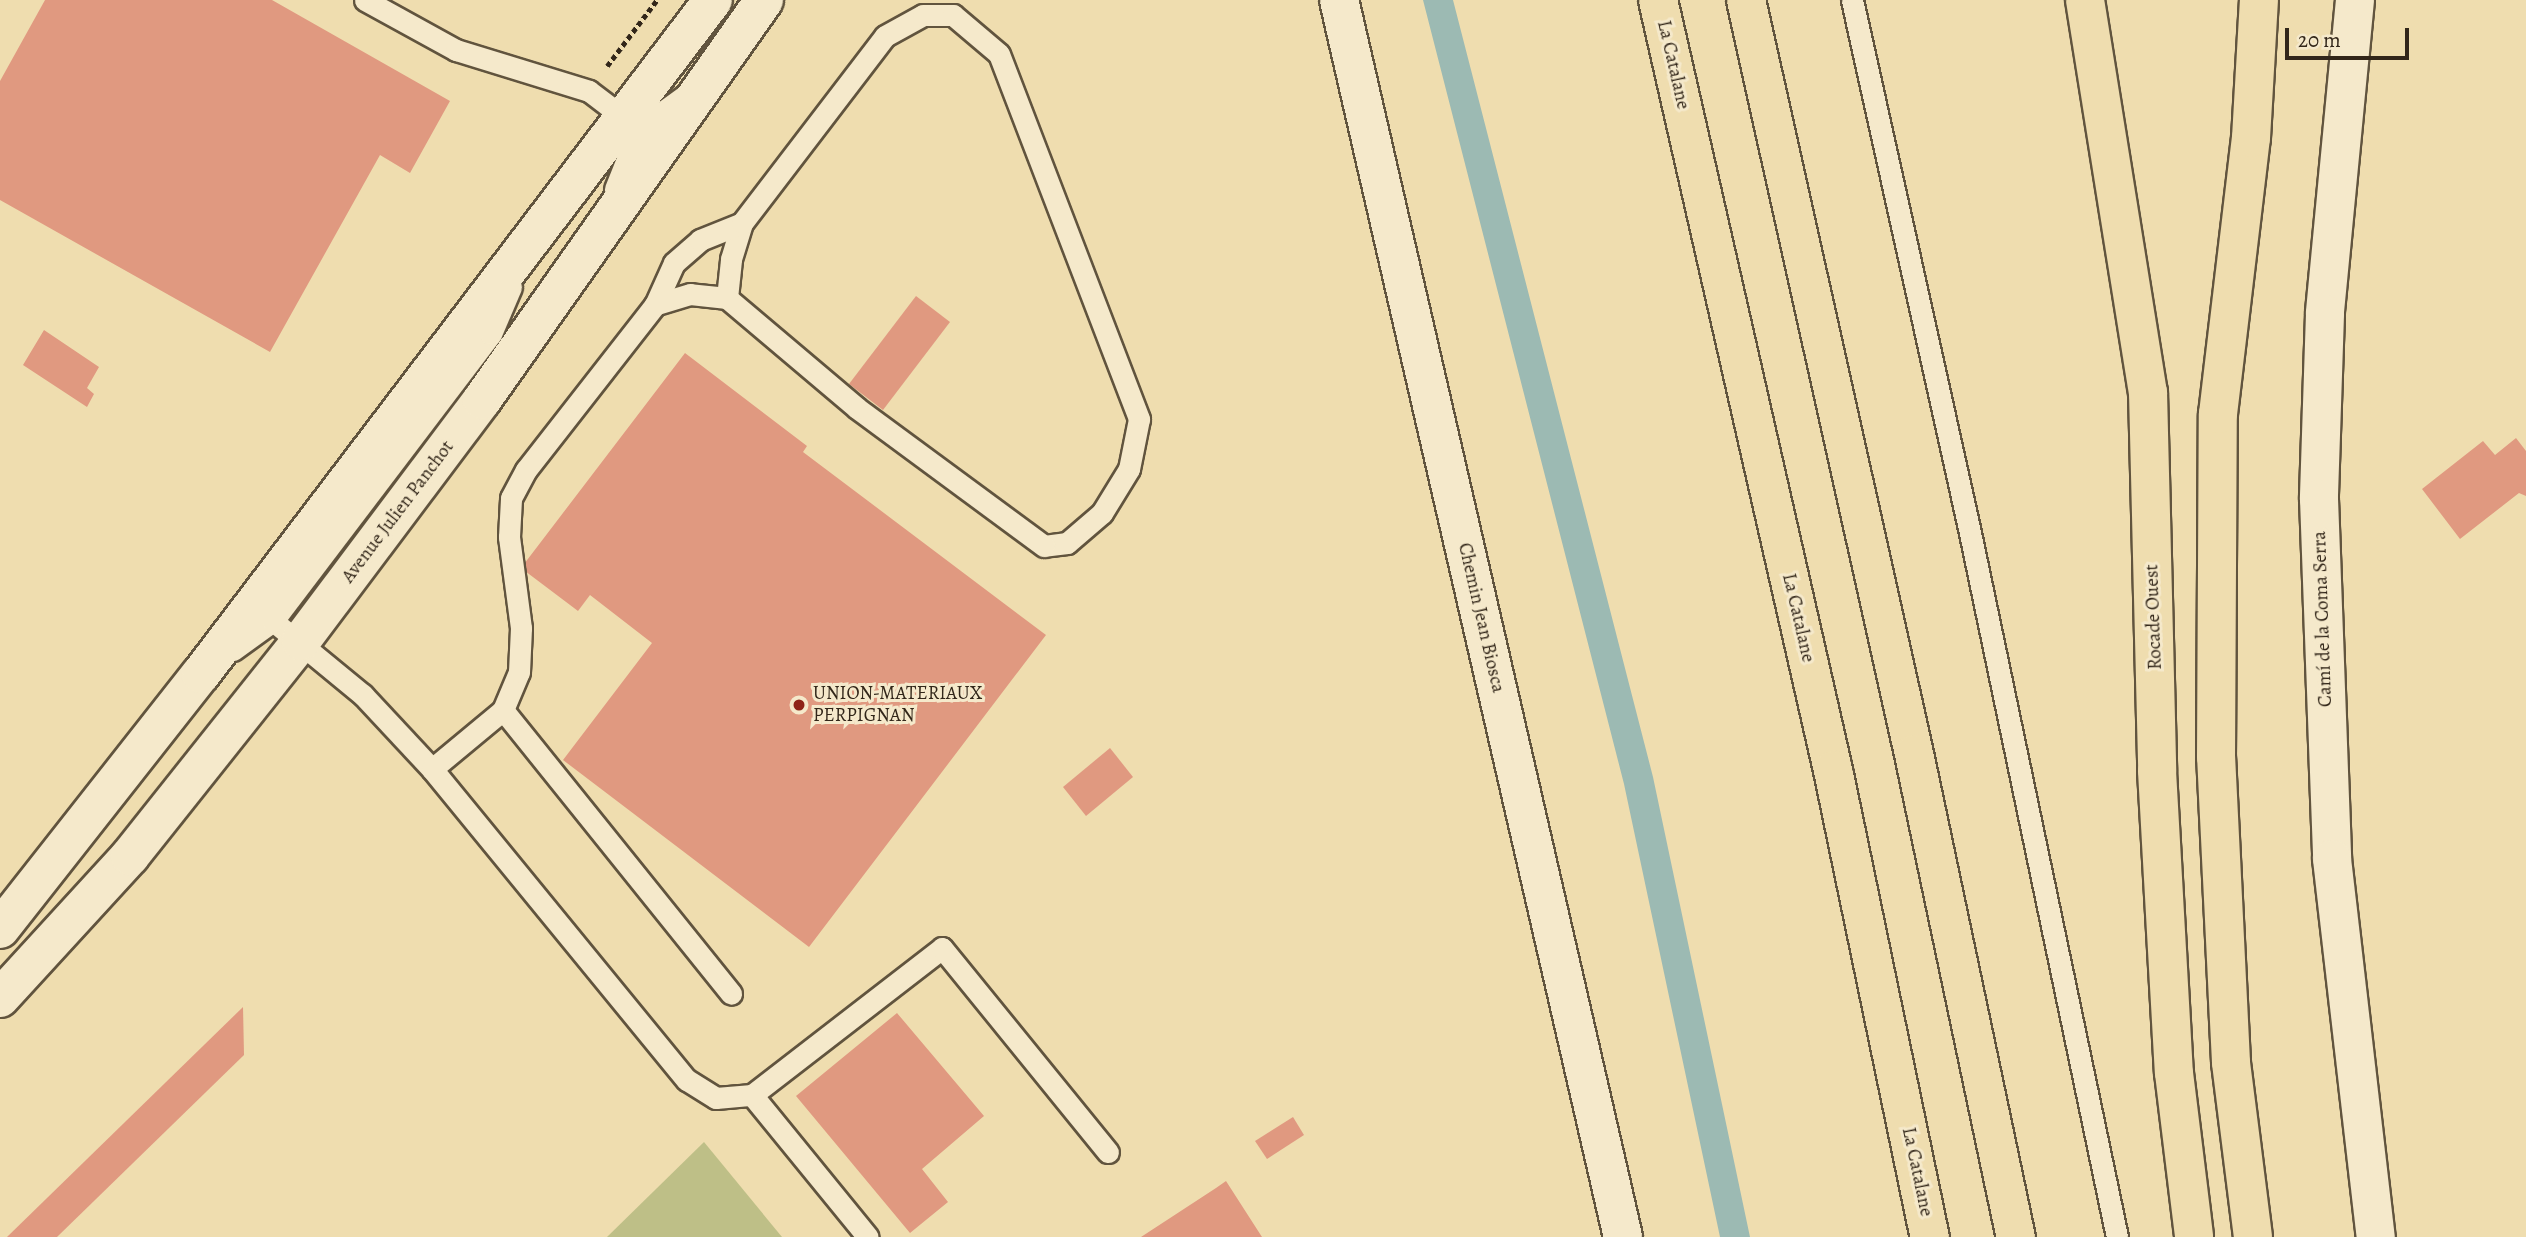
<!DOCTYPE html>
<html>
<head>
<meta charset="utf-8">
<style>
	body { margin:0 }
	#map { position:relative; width:2526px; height:1237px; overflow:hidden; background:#efddaf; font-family:Alegreya,serif }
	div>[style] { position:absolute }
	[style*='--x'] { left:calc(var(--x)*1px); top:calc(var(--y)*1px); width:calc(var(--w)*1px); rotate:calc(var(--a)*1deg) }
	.green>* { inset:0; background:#bebf87 }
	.water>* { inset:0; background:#9cbab3 }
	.building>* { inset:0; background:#e09980 }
	.path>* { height:4.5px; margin-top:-2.25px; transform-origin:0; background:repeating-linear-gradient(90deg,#322619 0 5px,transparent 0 8.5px) }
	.roads { filter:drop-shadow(2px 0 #61543e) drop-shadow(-2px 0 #61543e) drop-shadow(0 2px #61543e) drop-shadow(0 -2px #61543e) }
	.lane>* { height:21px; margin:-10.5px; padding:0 10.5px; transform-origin:10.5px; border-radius:10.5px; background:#f5e9cb }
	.street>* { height:38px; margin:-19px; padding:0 19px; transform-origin:19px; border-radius:19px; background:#f5e9cb }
	.secondary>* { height:38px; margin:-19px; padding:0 19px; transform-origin:19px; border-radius:19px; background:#f5e9cb }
	.highway>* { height:38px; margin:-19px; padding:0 19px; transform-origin:19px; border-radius:19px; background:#efddaf }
	.dots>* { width:19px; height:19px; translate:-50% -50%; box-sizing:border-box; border:4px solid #f5e9cb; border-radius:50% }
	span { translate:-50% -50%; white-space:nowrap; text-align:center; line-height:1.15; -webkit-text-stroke:6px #f5e9cb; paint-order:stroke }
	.street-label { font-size:19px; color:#322619 }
	.poi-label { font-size:19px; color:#322619 }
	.left { translate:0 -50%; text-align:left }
	.scale { position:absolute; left:2285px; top:28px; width:124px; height:32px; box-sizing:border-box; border:4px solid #322619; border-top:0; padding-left:9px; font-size:21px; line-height:24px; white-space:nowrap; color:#322619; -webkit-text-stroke:5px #f5e9cb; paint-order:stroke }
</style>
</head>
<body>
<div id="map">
	<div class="green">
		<i style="clip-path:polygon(704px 1142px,782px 1237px,607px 1237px)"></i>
	</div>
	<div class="water">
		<i style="clip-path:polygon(1423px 0,1453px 0,1653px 777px,1750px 1237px,1720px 1237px,1624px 784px)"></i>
	</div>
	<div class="building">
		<i style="clip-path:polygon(45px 0,272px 0,450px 101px,410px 173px,380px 155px,270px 352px,0 200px,0 81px)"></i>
		<i style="clip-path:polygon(916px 296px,950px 322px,883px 410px,849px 384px)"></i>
		<i style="clip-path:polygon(44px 330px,99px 367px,87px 388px,94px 394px,87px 407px,23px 365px)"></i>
		<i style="clip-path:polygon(685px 353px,807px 446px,803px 452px,1046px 635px,809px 947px,563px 760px,652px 643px,590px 595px,578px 611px,521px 568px)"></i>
		<i style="clip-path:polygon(2516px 438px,2526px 451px,2526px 496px,2519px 493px,2460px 539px,2422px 489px,2483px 441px,2495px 455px)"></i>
		<i style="clip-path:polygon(1110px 748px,1133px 777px,1086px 816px,1063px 787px)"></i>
		<i style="clip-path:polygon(243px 1007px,244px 1055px,57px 1237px,7px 1237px)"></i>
		<i style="clip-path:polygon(897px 1013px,984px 1116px,922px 1169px,948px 1202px,910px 1233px,796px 1096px)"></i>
		<i style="clip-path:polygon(1293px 1117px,1304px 1135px,1267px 1159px,1255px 1141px)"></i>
		<i style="clip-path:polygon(1226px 1181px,1262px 1237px,1141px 1237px,1216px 1188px)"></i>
	</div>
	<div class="path">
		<i style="--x:607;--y:66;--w:83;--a:-52.9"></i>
	</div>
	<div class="roads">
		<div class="lane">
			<i style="--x:365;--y:0;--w:104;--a:28.8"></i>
			<i style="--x:456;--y:50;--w:139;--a:17.1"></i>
			<i style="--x:589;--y:91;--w:63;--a:37.2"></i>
			<i style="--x:1852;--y:0;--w:541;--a:77.51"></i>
			<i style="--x:1969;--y:528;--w:724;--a:78.21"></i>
			<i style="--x:615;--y:189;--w:65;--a:-68.2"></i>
			<i style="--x:639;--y:129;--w:54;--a:-36"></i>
			<i style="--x:727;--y:298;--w:39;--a:-84"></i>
			<i style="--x:731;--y:259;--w:38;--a:-73"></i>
			<i style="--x:273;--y:621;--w:117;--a:39.4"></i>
			<i style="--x:363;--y:695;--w:101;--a:47"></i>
			<i style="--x:432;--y:769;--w:402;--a:50.7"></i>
			<i style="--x:687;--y:1080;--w:34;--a:32"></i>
			<i style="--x:716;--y:1098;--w:36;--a:-5"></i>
			<i style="--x:752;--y:1095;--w:183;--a:50.8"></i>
			<i style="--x:233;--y:650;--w:49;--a:-35.9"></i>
			<i style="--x:273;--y:621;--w:360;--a:-52.8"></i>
			<i style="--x:491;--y:334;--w:51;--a:-66.9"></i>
			<i style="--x:503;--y:710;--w:364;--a:51.2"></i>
			<i style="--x:432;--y:769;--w:92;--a:-39.7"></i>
			<i style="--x:503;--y:710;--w:41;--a:-67.2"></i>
			<i style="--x:519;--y:672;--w:44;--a:-87.4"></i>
			<i style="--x:521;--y:628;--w:92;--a:-97.5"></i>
			<i style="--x:509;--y:537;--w:39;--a:-87"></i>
			<i style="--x:511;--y:498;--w:32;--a:-62"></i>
			<i style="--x:526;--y:470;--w:209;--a:-52"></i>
			<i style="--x:655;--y:305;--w:46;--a:-65.7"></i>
			<i style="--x:674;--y:263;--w:35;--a:-41"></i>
			<i style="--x:700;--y:240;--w:45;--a:-22"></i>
			<i style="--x:742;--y:223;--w:235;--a:-52.6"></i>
			<i style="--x:885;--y:36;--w:43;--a:-28.9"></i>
			<i style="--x:923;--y:15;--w:30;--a:0"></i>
			<i style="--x:953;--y:15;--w:60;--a:40.3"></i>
			<i style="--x:999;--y:54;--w:391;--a:69"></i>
			<i style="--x:1139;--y:419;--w:51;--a:101.3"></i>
			<i style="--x:1129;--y:469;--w:52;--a:121.5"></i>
			<i style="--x:1102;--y:513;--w:46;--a:139.4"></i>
			<i style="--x:1067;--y:543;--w:23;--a:173"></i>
			<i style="--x:1044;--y:546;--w:232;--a:-143.6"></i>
			<i style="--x:857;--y:408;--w:170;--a:-139.8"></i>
			<i style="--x:727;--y:298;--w:37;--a:-174"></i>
			<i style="--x:690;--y:294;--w:37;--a:163"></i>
			<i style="--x:752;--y:1095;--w:240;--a:-37.7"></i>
			<i style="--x:942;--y:948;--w:263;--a:50.9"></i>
		</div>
		<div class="street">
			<i style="--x:1339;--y:0;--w:1269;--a:77.07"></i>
			<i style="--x:2355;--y:0;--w:315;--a:95.5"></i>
			<i style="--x:2325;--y:314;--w:185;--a:91.9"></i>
			<i style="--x:2319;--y:499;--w:360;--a:87.9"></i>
			<i style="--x:2332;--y:859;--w:381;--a:83.4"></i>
		</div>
		<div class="secondary">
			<i style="--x:0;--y:929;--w:325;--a:-51.8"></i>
			<i style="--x:201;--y:674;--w:846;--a:-52.78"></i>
			<i style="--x:0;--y:998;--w:193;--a:-47.5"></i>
			<i style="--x:130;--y:856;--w:275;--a:-51.5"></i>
			<i style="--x:301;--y:641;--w:301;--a:-53.1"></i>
			<i style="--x:482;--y:400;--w:489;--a:-54.8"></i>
		</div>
		<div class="highway">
			<i style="--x:1658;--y:0;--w:790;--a:77.2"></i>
			<i style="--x:1833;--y:770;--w:477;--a:78.3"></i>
			<i style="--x:1746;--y:0;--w:772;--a:77.44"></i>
			<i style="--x:1914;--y:754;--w:494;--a:78.1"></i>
			<i style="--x:2085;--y:0;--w:397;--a:80.9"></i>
			<i style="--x:2148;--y:392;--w:379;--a:88.6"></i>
			<i style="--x:2157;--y:771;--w:302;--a:86.8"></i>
			<i style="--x:2174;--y:1073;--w:165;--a:83"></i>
			<i style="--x:2253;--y:1237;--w:176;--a:-97.2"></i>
			<i style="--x:2231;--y:1062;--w:305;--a:-92.8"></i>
			<i style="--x:2216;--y:757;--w:343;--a:-89.7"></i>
			<i style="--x:2218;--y:414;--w:278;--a:-83.2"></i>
			<i style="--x:2251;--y:138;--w:138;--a:-86.7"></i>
		</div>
	</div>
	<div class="dots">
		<i style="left:799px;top:705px;background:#8f2418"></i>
	</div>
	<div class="street-label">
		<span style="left:1673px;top:65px;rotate:77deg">La Catalane</span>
		<span style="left:398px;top:512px;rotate:-53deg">Avenue Julien Panchot</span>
		<span style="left:2154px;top:617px;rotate:-92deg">Rocade Ouest</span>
		<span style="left:1481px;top:618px;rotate:77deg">Chemin Jean Biosca</span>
		<span style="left:1798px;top:618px;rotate:77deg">La Catalane</span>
		<span style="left:2323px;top:619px;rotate:-92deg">Camí de la Coma Serra</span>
		<span style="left:1917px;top:1172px;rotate:78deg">La Catalane</span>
	</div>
	<div class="poi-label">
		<span class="left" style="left:813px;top:705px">UNION-MATERIAUX<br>PERPIGNAN</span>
	</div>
	<div class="scale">20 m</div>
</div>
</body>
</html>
